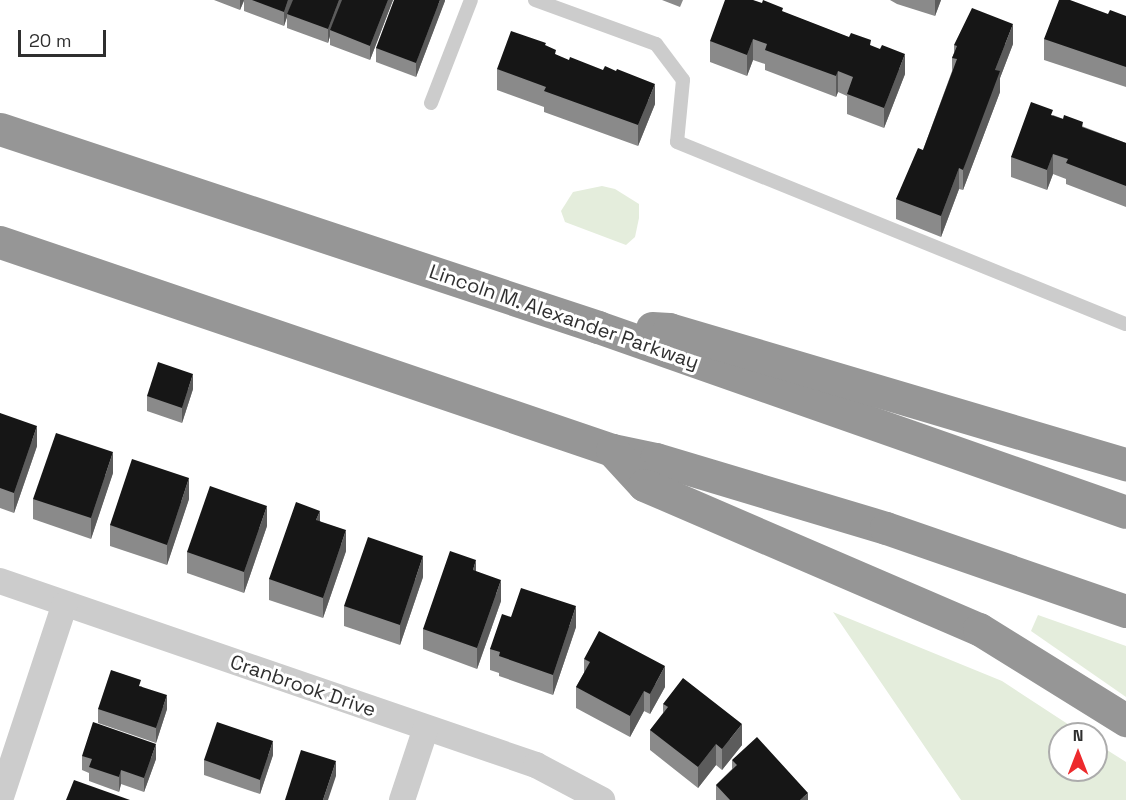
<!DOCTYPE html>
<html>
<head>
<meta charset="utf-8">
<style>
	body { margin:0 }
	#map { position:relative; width:1126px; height:800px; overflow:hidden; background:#fff; font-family:"Space Grotesk",sans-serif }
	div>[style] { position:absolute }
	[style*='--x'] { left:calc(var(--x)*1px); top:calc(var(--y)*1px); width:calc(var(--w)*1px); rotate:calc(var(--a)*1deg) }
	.green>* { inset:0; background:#e4eddc }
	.service>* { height:14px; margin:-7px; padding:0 7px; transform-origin:7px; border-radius:7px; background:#ccc }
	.minor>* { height:26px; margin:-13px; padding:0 13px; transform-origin:13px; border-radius:13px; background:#ccc }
	.motorway>* { height:33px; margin:-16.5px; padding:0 16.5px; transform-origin:16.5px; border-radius:16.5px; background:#969696 }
	.wall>* { inset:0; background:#8a8a8a }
	.shaded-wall>* { inset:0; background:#5c5c5c }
	.building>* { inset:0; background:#161616 }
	span { translate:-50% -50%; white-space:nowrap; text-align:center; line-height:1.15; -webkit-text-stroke:6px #fff; paint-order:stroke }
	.street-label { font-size:20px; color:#2f2f2f }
	.north { position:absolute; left:1048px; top:722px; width:60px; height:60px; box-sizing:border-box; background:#fff; border:2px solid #acacac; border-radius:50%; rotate:0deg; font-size:16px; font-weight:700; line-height:24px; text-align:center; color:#2f2f2f }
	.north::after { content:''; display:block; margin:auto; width:21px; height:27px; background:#ed2a2d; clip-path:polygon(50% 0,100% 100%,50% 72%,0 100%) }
	.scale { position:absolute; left:18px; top:30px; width:88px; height:27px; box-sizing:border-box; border:3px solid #2f2f2f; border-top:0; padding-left:8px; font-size:18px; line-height:21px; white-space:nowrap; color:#2f2f2f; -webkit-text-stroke:4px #fff; paint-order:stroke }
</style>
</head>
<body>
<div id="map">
	<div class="green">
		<i style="clip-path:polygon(602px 186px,615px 189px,639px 204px,639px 218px,635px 237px,626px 245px,565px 222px,561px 211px,573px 192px)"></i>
		<i style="clip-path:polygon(833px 612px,1002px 681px,1083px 734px,1060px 734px,1060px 770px,1096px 770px,1096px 743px,1126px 762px,1126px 800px,961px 800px)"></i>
		<i style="clip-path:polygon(1038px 615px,1126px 646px,1126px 697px,1031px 631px)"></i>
	</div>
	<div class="service">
		<i style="--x:535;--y:0;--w:129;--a:20"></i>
		<i style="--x:656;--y:44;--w:45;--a:53.1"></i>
		<i style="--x:683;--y:80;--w:62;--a:95.5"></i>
		<i style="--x:677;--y:142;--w:484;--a:22.1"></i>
		<i style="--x:431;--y:103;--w:110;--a:-68.8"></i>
	</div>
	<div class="minor">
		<i style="--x:0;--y:581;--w:567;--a:18.95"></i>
		<i style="--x:536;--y:765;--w:75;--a:27.9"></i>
		<i style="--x:0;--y:800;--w:206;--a:-71.7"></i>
		<i style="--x:402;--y:800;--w:76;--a:-71.6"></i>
	</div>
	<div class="motorway">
		<i style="--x:0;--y:129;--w:630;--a:18.32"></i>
		<i style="--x:598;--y:327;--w:559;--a:19.31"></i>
		<i style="--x:0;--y:242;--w:646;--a:18.77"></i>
		<i style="--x:612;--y:450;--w:45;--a:11.6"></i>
		<i style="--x:656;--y:459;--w:240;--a:16.7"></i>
		<i style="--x:886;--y:528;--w:254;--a:19.1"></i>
		<i style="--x:652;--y:328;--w:17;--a:3"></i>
		<i style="--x:669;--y:329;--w:477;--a:16.5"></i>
		<i style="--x:612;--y:450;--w:47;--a:47.6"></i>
		<i style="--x:644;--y:485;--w:365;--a:23.3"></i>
		<i style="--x:979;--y:629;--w:173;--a:31.8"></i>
	</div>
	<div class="wall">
		<i style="clip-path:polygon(214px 0,393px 0,370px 60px,330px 45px,330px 36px,328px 43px,287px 28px,287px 17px,284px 26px,244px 11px,244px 1px,240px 10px)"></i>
		<i style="clip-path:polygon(445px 0,416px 77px,376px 62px,376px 48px)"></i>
		<i style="clip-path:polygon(662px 0,683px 0,680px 7px)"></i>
		<i style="clip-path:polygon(890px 0,941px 0,935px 16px,897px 4px)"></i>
		<i style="clip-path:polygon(783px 12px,871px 46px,905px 74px,884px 128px,847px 114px,847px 96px,838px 92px,836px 97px,765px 70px,765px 64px,753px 60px,747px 76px,710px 62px,710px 41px)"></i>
		<i style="clip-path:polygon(1108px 14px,1126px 16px,1126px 87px,1044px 60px,1044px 39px)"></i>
		<i style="clip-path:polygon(1013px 44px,1000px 78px,1000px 92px,963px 190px,959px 189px,941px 237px,896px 219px,896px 199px,923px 150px,952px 71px,952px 58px,954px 53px,954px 45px)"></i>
		<i style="clip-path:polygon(546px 46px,556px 55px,655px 104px,638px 146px,544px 112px,544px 107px,497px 90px,497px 69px)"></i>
		<i style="clip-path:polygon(1053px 115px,1126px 143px,1126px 207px,1066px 184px,1066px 179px,1053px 174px,1047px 190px,1011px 177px,1011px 157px)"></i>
		<i style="clip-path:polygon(193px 389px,182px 423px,147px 411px,147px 396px)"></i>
		<i style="clip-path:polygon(0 413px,37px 446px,14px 513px,0 508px)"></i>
		<i style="clip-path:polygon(113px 473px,91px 539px,33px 519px,33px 499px)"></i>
		<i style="clip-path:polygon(189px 499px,167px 565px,110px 546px,110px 525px)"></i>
		<i style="clip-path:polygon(320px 521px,346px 551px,323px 618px,269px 600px,269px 579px)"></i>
		<i style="clip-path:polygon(267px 526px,244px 593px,187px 573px,187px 552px)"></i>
		<i style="clip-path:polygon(476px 571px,501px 601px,477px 669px,423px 649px,423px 629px)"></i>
		<i style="clip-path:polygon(423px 577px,400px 645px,344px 626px,344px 606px)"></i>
		<i style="clip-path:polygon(511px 617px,576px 627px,553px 695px,499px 676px,499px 673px,490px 670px,490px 649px)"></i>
		<i style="clip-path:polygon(584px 659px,665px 687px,650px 714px,644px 711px,630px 737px,576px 708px,576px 687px,584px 673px)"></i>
		<i style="clip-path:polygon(141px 686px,167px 709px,156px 743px,98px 723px,98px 709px)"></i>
		<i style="clip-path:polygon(663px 704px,742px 745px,722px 770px,716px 765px,698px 788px,650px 750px,650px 730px,663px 713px)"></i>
		<i style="clip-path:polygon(273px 755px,260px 794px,204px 775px,204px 760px)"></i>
		<i style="clip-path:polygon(82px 756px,156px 759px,144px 792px,121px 784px,119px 792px,89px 781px,89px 773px,82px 770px)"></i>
		<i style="clip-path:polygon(732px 760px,808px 800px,716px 800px,716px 785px,732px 769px)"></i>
	</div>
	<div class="shaded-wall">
		<i style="clip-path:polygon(240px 0,244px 0,240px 10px)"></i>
		<i style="clip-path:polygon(288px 0,294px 0,287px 14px,287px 17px,284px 26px,284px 12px)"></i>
		<i style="clip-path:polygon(339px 0,344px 0,330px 30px,330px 36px,328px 43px,328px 29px)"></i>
		<i style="clip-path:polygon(388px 0,393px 0,370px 60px,370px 46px)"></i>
		<i style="clip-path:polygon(440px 0,445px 0,445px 1px,416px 77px,416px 63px)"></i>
		<i style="clip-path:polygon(935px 0,941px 0,935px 16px)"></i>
		<i style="clip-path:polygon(1013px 24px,1013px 44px,1000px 78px,1000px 92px,963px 190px,963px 170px,995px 70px)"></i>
		<i style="clip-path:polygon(753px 39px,753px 60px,747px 76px,747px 55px)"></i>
		<i style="clip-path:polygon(905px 54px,905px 74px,884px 128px,884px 108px)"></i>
		<i style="clip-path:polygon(838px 71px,838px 92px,836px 97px,836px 76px)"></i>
		<i style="clip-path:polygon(655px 84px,655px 104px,638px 146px,638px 125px)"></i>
		<i style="clip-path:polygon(1053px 154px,1053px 174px,1047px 190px,1047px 170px)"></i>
		<i style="clip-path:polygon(959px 168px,959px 189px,941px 237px,941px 216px)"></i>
		<i style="clip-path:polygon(193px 374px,193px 389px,182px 423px,182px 408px)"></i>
		<i style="clip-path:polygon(37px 426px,37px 446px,14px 513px,14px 493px)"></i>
		<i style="clip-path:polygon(113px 452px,113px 473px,91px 539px,91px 518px)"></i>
		<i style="clip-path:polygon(189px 478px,189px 499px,167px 565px,167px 545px)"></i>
		<i style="clip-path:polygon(267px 506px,267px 526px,244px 593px,244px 572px)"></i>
		<i style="clip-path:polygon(320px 511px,320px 531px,316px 520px)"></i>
		<i style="clip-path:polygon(346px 530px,346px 551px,323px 618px,323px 598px)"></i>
		<i style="clip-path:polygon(423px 556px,423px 577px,400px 645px,400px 625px)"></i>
		<i style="clip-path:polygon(476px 560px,476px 581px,473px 570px)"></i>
		<i style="clip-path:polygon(501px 580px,501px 601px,477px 669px,477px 648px)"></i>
		<i style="clip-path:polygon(576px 606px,576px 627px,553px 695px,553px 675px)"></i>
		<i style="clip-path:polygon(665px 666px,665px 687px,650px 714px,650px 694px)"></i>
		<i style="clip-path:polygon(644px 691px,644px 711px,630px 737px,630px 716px)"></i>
		<i style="clip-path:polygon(167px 695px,167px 709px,156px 743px,156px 728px)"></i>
		<i style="clip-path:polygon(742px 724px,742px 745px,722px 770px,722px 749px)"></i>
		<i style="clip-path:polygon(273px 741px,273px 755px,260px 794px,260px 780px)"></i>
		<i style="clip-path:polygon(156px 744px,156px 759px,144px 792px,144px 778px)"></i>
		<i style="clip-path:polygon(716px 744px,716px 765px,698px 788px,698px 767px)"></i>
		<i style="clip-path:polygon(336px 761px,336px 776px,328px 800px,323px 800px)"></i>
		<i style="clip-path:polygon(121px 770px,121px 784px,119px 792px,119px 777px)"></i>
		<i style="clip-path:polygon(808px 793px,808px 800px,800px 800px)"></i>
	</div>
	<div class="building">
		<i style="clip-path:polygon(252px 0,288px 0,284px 12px)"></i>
		<i style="clip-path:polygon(293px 0,339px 0,328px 29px,287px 14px)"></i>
		<i style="clip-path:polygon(342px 0,388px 0,370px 46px,330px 30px)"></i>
		<i style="clip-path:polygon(394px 0,440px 0,416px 63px,376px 48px)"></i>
		<i style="clip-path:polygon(725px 0,753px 0,762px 3px,763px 0,783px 8px,782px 11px,849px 37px,851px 33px,871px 40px,870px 45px,880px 49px,882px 45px,905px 54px,884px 108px,847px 94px,853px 77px,838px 71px,836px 76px,765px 50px,767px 44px,753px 39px,747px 55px,710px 41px)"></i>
		<i style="clip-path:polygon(1059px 0,1070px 0,1108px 14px,1110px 10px,1126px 16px,1126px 67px,1044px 39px)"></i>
		<i style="clip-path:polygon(972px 8px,1013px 24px,995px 70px,1000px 71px,963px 170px,959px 168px,941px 216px,896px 199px,918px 148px,923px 150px,957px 59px,952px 58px,957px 46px,954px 45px)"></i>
		<i style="clip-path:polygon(511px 31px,546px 43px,545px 45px,556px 50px,555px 54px,569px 60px,570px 57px,603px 70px,605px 66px,616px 71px,617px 69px,655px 84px,638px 125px,544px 91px,546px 87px,497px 69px)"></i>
		<i style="clip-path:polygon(1031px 102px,1053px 110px,1051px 115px,1063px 119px,1064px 115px,1083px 122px,1082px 127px,1126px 143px,1126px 186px,1066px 163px,1068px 159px,1053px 154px,1047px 170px,1011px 157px)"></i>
		<i style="clip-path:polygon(158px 362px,193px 374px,182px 408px,147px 396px)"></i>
		<i style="clip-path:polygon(0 413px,37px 426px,14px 493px,0 488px)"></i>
		<i style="clip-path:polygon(56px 433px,113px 452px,91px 518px,33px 499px)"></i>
		<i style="clip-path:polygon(132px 459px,189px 478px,167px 545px,110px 525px)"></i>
		<i style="clip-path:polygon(210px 486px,267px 506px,244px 572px,187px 552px)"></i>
		<i style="clip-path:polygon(296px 502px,320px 511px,316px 520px,346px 530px,323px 598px,269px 579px)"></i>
		<i style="clip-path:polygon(368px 537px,423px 556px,400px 625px,344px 606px)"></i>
		<i style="clip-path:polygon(450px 551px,476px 560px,473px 570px,501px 580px,477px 648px,423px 629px)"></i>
		<i style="clip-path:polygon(521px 588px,576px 606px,553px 675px,499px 656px,500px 652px,490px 649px,502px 614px,511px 617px)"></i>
		<i style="clip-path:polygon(599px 631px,665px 666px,650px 694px,644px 691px,630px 716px,576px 687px,590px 662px,584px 659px)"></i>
		<i style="clip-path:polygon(111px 670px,141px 680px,139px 686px,167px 695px,156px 728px,98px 709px)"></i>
		<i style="clip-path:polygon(683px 678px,742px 724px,722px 749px,716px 744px,698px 767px,650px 730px,668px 707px,663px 704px)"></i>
		<i style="clip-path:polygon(93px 722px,156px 744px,144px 778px,121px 770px,119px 777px,89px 767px,92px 759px,82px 756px)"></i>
		<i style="clip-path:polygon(217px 722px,273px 741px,260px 780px,204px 760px)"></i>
		<i style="clip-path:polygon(757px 737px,808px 793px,800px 800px,730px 800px,716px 785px,737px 765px,732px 760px)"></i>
		<i style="clip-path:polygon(301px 750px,336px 761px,323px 800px,285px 800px)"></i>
		<i style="clip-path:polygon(74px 780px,130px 800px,66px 800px)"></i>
	</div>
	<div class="street-label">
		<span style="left:564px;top:317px;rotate:19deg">Lincoln M. Alexander Parkway</span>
		<span style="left:303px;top:686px;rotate:19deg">Cranbrook Drive</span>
	</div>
	<div class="north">N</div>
	<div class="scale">20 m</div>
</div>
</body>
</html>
